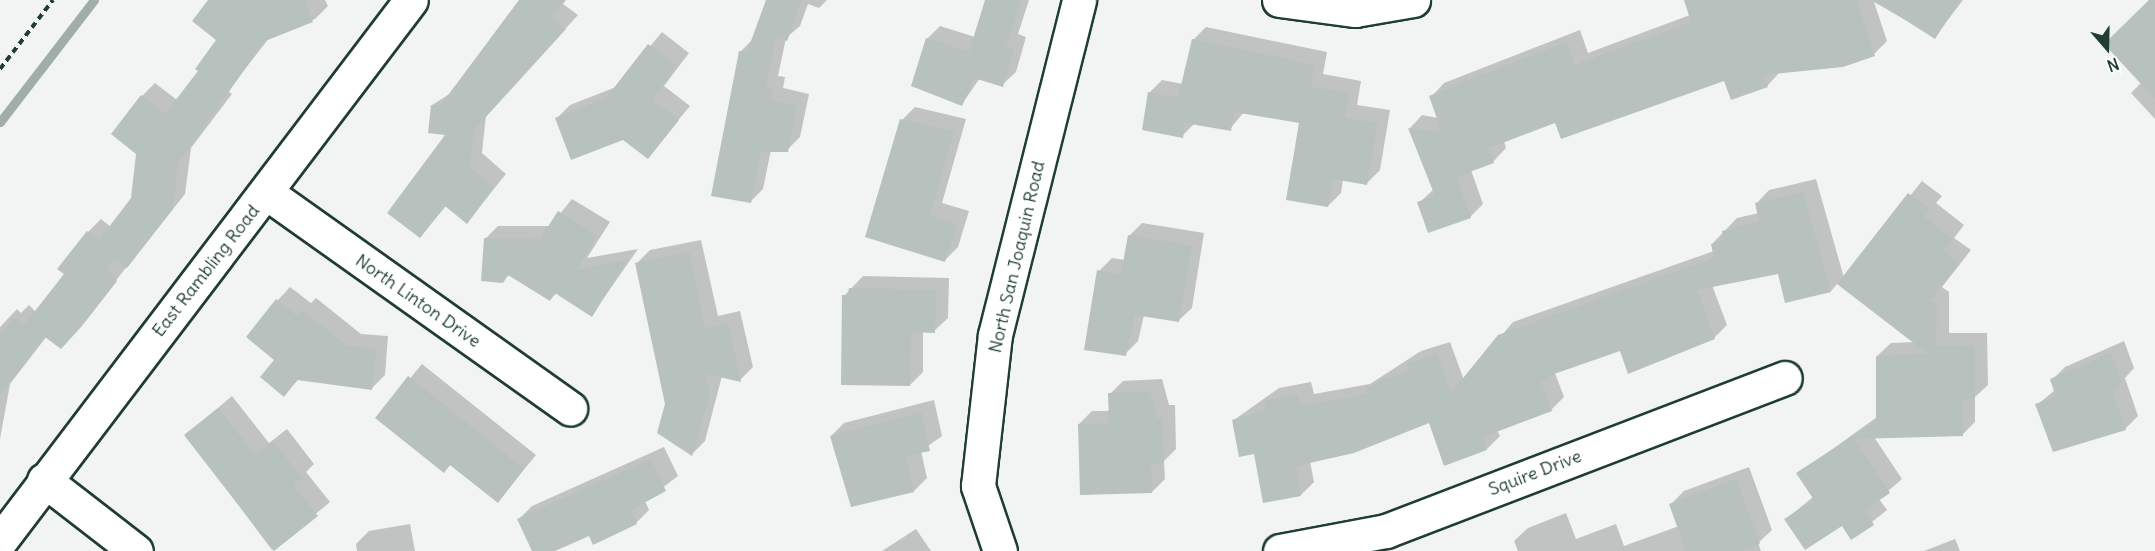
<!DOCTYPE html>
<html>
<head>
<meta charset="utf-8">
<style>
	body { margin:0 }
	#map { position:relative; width:2155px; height:551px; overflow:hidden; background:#f2f3f3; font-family:Delius,sans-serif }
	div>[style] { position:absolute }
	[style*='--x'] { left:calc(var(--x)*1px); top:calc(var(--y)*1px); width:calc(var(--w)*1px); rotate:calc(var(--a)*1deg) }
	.shadow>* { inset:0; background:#0003 }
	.stream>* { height:9px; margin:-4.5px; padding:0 4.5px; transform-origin:4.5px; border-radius:4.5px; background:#a1adaa }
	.building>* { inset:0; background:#b7c1bd }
	.path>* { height:4px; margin-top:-2px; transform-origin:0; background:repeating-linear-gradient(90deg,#1f3d34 0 6px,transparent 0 10.5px) }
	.roads { filter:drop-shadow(2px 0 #1f3d34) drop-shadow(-2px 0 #1f3d34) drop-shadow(0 2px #1f3d34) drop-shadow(0 -2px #1f3d34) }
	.street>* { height:33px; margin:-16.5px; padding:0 16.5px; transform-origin:16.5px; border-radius:16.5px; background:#fff }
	span { translate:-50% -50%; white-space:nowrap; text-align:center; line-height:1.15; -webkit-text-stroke:4.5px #fff; paint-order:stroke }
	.street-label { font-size:18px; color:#1f3d34 }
	.north { position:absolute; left:2077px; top:18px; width:60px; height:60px; -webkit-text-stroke:4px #fff; paint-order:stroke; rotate:160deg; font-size:16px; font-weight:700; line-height:24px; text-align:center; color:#1f3d34 }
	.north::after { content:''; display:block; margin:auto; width:21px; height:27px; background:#1f3d34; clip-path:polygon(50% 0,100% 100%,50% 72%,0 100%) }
</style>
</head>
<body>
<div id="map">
	<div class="shadow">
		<i style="clip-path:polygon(210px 0,325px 0,328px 6px,315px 19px,269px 38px,228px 91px,232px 94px,191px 148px,185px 194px,73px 334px,47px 336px,10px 384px,0 439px,0 327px,17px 309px,21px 313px,29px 305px,36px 312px,66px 274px,59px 269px,88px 232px,101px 219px,111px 227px,133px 199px,142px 96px,155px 83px,177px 100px,200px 71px,218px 40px)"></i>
		<i style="clip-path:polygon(520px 0,566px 0,563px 4px,578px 15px,486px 115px,482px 153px,506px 174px,467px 222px,446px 206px,420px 237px,447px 134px,432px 105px,451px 93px)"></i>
		<i style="clip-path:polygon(768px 0,827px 0,819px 8px,808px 4px,800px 26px,786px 38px,778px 76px,785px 77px,783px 88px,809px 94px,800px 137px,787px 150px,771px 150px,763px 189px,750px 202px,741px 51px,754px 38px)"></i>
		<i style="clip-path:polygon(986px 0,1029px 0,1018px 34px,1026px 37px,1016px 72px,1002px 85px,980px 78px,962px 104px,927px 39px,940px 26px,975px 37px)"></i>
		<i style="clip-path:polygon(1685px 0,1963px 0,1935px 37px,1874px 2px,1887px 41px,1874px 54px,1780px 72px,1767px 86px,1725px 79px,1556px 121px,1504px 141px,1506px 148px,1493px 162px,1471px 170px,1483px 204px,1470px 217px,1419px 203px,1434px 189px,1410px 128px,1422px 115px,1438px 118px,1431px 97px,1444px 83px,1580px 30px,1588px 53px,1690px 15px)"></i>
		<i style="clip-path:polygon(2150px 0,2155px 0,2155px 119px,2131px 93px,2141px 83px)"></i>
		<i style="clip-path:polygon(1206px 27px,1327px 52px,1323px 74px,1361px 81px,1357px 105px,1390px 110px,1380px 170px,1367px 183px,1343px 179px,1341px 193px,1328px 206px,1301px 122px,1244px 112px,1230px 129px,1195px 123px,1182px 136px,1149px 93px,1162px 80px,1183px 84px,1193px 40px)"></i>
		<i style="clip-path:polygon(662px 32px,689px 53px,664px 86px,690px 106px,648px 157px,623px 138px,557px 118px,570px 105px,616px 87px)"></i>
		<i style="clip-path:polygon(915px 107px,966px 119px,942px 203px,969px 211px,958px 247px,945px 260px,867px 236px,902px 120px)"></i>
		<i style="clip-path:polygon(1816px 179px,1844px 278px,1922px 181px,1942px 196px,1936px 203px,1964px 225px,1954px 238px,1971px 250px,1942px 287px,1949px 292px,1949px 333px,1987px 333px,1988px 385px,1975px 397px,1975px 422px,1962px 435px,1874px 437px,1902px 479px,1879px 499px,1887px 510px,1852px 538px,1843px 524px,1786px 519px,1813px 497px,1798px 474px,1877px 417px,1877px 356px,1891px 343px,1916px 342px,1838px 283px,1831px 291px,1780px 272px,1712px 285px,1727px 325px,1714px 338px,1621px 350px,1555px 373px,1564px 397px,1551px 410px,1497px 430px,1500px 436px,1487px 449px,1430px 421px,1310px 461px,1314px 482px,1301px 495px,1256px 453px,1234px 420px,1279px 388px,1311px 382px,1314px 394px,1370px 384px,1421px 351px,1450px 342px,1464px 380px,1513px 322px,1714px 251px,1712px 244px,1737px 218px,1759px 213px,1756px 204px,1769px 190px)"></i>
		<i style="clip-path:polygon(572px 199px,610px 222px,587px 258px,638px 249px,592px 315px,557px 293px,550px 299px,510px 274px,503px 281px,485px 239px,498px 226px,550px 226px)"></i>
		<i style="clip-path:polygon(1142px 223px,1204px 233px,1192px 308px,1178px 321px,1144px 315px,1138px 341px,1125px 354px,1099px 271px,1112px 258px,1125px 260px,1129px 236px)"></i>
		<i style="clip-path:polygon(701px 240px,718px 316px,740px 311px,753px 367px,740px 380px,722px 376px,705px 441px,692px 454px,667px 404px,637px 263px,650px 250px)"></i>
		<i style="clip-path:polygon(863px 276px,949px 278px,948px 318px,934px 331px,923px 331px,923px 372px,910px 385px,844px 296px)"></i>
		<i style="clip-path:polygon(290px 287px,311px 303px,316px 298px,361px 334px,388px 336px,385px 375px,372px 388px,299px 379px,284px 395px,276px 359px,278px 300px)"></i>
		<i style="clip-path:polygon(2124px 341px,2134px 368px,2125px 378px,2138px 416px,2125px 429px,2037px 405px,2055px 390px,2052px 380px,2065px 367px)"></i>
		<i style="clip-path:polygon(422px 364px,536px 455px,498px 501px,451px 464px,444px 471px,377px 418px)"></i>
		<i style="clip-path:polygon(1162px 379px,1169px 405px,1175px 405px,1176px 449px,1164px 461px,1165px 479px,1152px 492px,1079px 424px,1092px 411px,1110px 411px,1110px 394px,1123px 381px)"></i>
		<i style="clip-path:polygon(232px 396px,269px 443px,287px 429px,314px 464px,306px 472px,330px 502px,272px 550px,186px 435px)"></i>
		<i style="clip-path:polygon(934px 400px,942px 436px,921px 451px,927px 478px,914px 491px,831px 436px,844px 423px)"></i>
		<i style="clip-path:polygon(664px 447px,678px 476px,645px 501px,649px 510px,636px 523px,590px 534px,552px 551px,533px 551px,519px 519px,532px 506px)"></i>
		<i style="clip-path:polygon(1749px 467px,1772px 530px,1758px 543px,1761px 551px,1518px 551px,1514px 541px,1528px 528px,1566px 513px,1576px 539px,1616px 524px,1624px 546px,1679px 526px,1671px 504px,1684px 491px)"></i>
		<i style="clip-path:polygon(410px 524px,415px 551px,357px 551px,356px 544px,369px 531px)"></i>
		<i style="clip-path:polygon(916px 529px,931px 551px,882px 551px)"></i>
		<i style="clip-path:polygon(1955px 539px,1960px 551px,1924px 551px)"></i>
	</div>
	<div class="stream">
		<i style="--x:0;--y:122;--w:154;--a:-52.4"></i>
	</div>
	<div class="building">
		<i style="clip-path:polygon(208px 0,305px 0,313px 22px,265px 41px,178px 163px,173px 209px,127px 268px,115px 259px,106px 267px,117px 281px,82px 326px,61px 349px,45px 337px,0 395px,0 335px,14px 317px,24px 325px,64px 274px,57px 269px,87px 231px,99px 240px,131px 198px,136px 154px,111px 134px,141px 95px,165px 114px,198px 71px,195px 69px,216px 40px,192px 21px)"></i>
		<i style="clip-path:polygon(519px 0,565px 0,551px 17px,566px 29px,474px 130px,470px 167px,494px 188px,467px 224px,445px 206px,420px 238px,387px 213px,445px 135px,428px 133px,431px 105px,440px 106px)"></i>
		<i style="clip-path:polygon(766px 0,802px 0,787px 41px,776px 37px,766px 88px,773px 90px,771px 101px,797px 106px,788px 152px,761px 152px,751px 203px,711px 196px,739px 51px,747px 52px)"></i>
		<i style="clip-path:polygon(985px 0,1021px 0,1006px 47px,1014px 50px,1003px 87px,974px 78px,962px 106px,911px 86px,926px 38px,969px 52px)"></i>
		<i style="clip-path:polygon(1684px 0,1856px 0,1875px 56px,1843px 67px,1763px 75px,1768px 87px,1731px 100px,1724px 81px,1561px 139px,1555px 123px,1489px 148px,1494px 163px,1456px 177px,1471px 218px,1428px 233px,1417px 202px,1435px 196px,1408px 128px,1442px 133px,1429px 96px,1566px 42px,1575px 65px,1691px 22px)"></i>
		<i style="clip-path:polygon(1874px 0,1960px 0,1935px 39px)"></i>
		<i style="clip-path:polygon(2149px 0,2155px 0,2155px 99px,2104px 44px)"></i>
		<i style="clip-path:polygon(1192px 39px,1314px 65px,1311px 87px,1349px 93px,1345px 118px,1378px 123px,1367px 185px,1333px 179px,1328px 207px,1286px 200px,1299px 123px,1234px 112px,1231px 131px,1185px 123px,1183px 138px,1142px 130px,1148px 92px,1178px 98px)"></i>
		<i style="clip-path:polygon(648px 44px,677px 66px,652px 100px,679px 120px,648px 159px,623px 140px,571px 160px,555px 118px,606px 98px)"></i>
		<i style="clip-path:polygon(900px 119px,954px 132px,930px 216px,957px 224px,945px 262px,865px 237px)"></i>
		<i style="clip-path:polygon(1803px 192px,1831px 292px,1785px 303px,1778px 274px,1697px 290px,1715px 339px,1628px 374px,1620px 351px,1554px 374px,1541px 382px,1552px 411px,1483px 437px,1487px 450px,1444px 466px,1429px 423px,1354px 453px,1296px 466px,1301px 496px,1263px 503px,1254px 454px,1239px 457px,1232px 420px,1266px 410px,1264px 401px,1298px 394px,1301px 406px,1368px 394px,1365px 387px,1409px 371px,1407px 364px,1437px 354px,1451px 393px,1498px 335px,1714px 258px,1711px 244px,1724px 240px,1722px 231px,1759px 222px,1755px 203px)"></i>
		<i style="clip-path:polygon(1908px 193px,1930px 209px,1924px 217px,1952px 239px,1943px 251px,1959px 264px,1930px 300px,1937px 305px,1936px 346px,1975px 345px,1975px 399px,1963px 399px,1963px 436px,1854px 439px,1890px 493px,1865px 510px,1874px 525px,1851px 540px,1842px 526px,1805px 550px,1784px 519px,1814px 500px,1796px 473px,1876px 421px,1876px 356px,1928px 354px,1837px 284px)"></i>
		<i style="clip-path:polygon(558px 211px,598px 236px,576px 270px,627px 260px,592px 317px,555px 293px,550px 301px,508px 275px,503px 283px,481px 281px,484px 238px,540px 239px)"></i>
		<i style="clip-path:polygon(1128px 235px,1192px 246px,1179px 322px,1135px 315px,1126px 356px,1084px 350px,1097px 270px,1121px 274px)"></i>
		<i style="clip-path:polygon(689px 252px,705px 328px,728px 323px,741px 382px,706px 374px,710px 395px,692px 456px,657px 433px,665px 404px,635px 263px)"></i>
		<i style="clip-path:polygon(849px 288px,936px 290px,935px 333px,911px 332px,910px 386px,841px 385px,842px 295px,848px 295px)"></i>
		<i style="clip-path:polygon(276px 299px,297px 316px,302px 310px,347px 346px,376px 349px,372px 390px,297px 380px,284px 397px,260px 377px,274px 360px,246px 337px)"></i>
		<i style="clip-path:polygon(2111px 353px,2122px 382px,2112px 392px,2126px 430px,2053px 452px,2035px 404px,2056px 397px,2050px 379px)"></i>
		<i style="clip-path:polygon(408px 376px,524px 469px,498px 503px,450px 465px,444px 473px,375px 418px)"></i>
		<i style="clip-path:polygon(1150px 392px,1157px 418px,1162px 418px,1164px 463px,1151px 464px,1152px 493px,1080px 495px,1078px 424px,1109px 423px,1108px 393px)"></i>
		<i style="clip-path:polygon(218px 408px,255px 455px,273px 441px,302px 478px,293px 485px,318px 516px,274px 551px,184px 435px)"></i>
		<i style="clip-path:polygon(921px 412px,930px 451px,906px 456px,914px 492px,851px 507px,830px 436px)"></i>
		<i style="clip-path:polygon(651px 459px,666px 491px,631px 510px,637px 524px,593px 545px,589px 536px,555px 551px,532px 551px,517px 519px)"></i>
		<i style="clip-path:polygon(1736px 479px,1760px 544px,1740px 551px,1686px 551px,1669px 504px)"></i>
	</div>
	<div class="path">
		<i style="--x:0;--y:69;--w:87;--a:-52.5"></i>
	</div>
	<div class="roads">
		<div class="street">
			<i style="--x:1279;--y:0;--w:77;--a:7.5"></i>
			<i style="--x:1355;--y:10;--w:59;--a:-9.8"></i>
			<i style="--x:267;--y:193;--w:372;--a:35.4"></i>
			<i style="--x:44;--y:480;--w:116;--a:37.7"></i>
			<i style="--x:0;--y:541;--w:679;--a:-52.78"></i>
			<i style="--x:1000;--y:551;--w:69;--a:-108.7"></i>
			<i style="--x:978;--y:486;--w:152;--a:-83.6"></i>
			<i style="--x:995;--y:335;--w:345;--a:-75.9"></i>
			<i style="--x:1280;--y:551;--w:108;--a:-10.7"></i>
			<i style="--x:1386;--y:531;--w:427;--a:-21"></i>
		</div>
	</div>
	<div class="street-label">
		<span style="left:1017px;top:257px;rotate:-77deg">North San Joaquin Road</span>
		<span style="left:206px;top:271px;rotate:-52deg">East Rambling Road</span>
		<span style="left:418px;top:301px;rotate:35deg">North Linton Drive</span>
		<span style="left:1535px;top:473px;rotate:-21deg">Squire Drive</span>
	</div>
	<div class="north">N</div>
</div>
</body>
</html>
